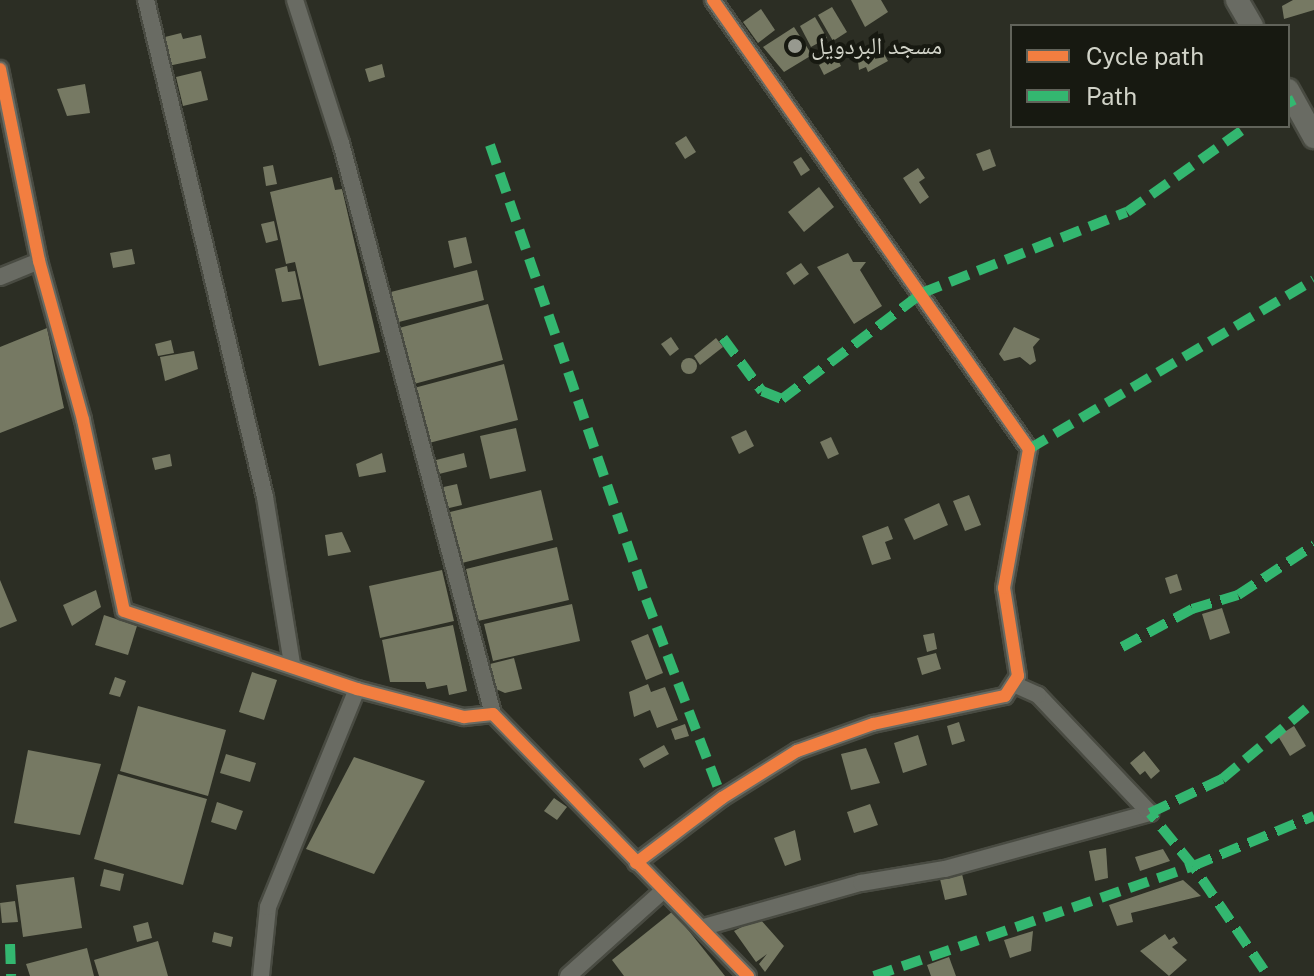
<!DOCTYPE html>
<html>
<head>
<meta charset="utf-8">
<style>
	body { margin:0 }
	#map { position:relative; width:1314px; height:976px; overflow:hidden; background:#2c2e24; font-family:"Public Sans","Noto Naskh Arabic",sans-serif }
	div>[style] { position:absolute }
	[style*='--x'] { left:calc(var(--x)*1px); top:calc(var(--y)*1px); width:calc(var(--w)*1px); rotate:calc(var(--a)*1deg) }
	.building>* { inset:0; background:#767963 }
	.round { border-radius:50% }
	.roads { filter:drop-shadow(2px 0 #494b42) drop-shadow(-2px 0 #494b42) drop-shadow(0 2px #494b42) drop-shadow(0 -2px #494b42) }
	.street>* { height:16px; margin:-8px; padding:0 8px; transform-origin:8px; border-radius:8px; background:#696b63 }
	.secondary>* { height:22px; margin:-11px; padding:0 11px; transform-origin:11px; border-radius:11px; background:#696b63 }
	.quiet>* { height:10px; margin-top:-5px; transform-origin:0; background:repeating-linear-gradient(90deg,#33b770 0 20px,transparent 0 30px) }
	.cycleway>* { height:12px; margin:-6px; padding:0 6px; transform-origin:6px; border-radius:6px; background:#f27e40 }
	.dots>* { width:22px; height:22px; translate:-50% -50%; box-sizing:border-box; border:4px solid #171911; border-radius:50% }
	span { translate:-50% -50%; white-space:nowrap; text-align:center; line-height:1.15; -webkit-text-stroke:8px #171911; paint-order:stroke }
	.poi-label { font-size:24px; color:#d1d3c8 }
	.left { translate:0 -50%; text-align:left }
	.legend { position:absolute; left:1010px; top:24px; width:280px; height:104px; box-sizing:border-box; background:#171911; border:2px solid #61635a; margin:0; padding:10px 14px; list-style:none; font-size:24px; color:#d1d3c8 }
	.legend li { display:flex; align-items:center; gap:16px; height:40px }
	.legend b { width:40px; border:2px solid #61635a }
</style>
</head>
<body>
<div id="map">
	<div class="building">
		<i style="clip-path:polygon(851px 0,881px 0,888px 12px,865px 27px)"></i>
		<i style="clip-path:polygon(1293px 0,1314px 0,1314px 10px,1284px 19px,1282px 6px)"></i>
		<i style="clip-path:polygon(832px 7px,847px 32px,833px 41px,818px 15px)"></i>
		<i style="clip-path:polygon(761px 9px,775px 30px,758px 43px,743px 22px)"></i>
		<i style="clip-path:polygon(815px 17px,827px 38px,811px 47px,800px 26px)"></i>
		<i style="clip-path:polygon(794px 27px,812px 55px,784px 72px,763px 47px)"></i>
		<i style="clip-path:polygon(181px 33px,183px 39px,201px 35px,206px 58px,168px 66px,161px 38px)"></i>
		<i style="clip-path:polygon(877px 42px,888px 61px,868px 72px,866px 67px,859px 70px,857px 53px)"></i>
		<i style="clip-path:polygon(836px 56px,841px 66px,824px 75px,819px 65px)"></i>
		<i style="clip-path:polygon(382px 64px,385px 77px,369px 82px,365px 69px)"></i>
		<i style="clip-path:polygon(201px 71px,208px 100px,183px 106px,176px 77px)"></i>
		<i style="clip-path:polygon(85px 84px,90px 113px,67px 116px,57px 89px)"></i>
		<i style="clip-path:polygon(686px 136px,696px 152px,685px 159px,675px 143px)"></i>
		<i style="clip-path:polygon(990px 149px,996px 166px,983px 171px,976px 154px)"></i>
		<i style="clip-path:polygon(801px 157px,810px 170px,801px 176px,793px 162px)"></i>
		<i style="clip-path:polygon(273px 165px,277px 184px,266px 186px,263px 167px)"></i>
		<i style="clip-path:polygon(918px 168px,925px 178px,919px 182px,929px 197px,920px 204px,903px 178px)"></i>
		<i style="clip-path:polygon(332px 177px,335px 190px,342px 189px,380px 352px,319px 366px,295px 262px,286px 264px,270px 192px)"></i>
		<i style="clip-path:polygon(819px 187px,834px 207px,804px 232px,788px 212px)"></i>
		<i style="clip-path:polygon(274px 221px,278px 240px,266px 243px,261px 224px)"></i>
		<i style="clip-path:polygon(466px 237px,472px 263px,454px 268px,448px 241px)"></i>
		<i style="clip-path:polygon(132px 249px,135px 264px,113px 268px,110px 253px)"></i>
		<i style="clip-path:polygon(848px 253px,853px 262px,866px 262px,860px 270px,882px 306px,854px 324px,817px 267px)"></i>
		<i style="clip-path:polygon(801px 263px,809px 274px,794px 285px,786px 273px)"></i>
		<i style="clip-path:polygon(287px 266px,288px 272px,295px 271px,301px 299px,282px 302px,275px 269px)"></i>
		<i style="clip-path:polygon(477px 270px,484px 300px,395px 323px,387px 293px)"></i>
		<i style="clip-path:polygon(488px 304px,503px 360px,414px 384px,399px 328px)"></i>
		<i style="clip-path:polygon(1014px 327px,1040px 339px,1033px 347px,1036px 361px,1030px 365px,1020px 357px,1004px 361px,999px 354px)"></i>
		<i style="clip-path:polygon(47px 328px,64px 408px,0 433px,0 347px)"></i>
		<i style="clip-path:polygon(671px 337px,679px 349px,670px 356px,661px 344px)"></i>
		<i style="clip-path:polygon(716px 338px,723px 347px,700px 365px,694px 356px)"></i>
		<i style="clip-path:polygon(171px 340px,174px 353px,158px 356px,155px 344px)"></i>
		<i style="clip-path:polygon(194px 351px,198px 369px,165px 381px,160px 357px)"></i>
		<i class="round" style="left:681px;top:358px;width:16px;height:16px"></i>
		<i style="clip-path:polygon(504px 364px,518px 420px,429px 443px,414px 388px)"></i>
		<i style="clip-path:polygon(516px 428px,526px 471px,490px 479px,480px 436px)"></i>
		<i style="clip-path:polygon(746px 430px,754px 446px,739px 454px,731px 437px)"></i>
		<i style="clip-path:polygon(831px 437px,839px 454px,828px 459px,820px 442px)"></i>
		<i style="clip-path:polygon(382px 453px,386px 472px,359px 477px,356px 464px)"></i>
		<i style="clip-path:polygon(464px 453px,467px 467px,435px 475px,432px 461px)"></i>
		<i style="clip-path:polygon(170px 454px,172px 466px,155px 470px,152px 458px)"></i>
		<i style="clip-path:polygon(457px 484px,462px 505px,445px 509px,439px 488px)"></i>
		<i style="clip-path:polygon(541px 490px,553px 540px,462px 563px,450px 512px)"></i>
		<i style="clip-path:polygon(969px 495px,981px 525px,965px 531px,953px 501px)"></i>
		<i style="clip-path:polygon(939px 503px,948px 525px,914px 540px,904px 519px)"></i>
		<i style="clip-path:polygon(888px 526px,893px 539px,885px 542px,891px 559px,872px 565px,862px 536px)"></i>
		<i style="clip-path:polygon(342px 532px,351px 552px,328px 556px,325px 535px)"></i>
		<i style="clip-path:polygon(557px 547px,569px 600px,478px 621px,466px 569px)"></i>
		<i style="clip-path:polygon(442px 570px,454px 621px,380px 638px,369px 586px)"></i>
		<i style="clip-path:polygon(1177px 574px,1182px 590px,1170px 594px,1165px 578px)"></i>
		<i style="clip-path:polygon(0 580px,17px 621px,0 628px)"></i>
		<i style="clip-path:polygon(96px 590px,101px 607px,72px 626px,63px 605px)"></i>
		<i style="clip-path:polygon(572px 604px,580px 641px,493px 661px,484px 624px)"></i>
		<i style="clip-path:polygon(1222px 608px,1230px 633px,1210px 640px,1202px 614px)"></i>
		<i style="clip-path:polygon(104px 615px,137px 626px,128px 655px,95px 645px)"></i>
		<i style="clip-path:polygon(453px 625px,467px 691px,449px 695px,447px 685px,427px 689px,425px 682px,390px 682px,382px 640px)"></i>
		<i style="clip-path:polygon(934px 633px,937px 649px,927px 652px,923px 635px)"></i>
		<i style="clip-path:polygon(648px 634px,663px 673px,646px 680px,631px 641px)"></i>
		<i style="clip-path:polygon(936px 653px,941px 669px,922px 675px,917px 658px)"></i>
		<i style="clip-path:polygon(514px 658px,522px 689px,505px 693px,496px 689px,490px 664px)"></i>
		<i style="clip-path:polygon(252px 672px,277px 680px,264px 720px,239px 712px)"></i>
		<i style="clip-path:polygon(115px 677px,126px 681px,120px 697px,109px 694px)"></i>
		<i style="clip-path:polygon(648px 684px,651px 692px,665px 687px,678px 720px,657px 728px,650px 710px,634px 717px,629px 692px)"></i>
		<i style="clip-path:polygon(138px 706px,226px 730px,208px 796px,120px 771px)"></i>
		<i style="clip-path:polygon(959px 722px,965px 741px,952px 745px,947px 726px)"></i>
		<i style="clip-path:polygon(685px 724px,689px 736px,675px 740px,671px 729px)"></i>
		<i style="clip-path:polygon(1294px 726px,1306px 746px,1290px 756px,1278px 736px)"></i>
		<i style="clip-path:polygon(918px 735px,927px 765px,903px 773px,894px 743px)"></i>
		<i style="clip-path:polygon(664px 745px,669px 754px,644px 768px,639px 759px)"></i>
		<i style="clip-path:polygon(866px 748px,880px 783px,851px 790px,841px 754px)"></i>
		<i style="clip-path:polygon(28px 750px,101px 764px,80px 835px,14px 823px)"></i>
		<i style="clip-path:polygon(1144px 751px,1160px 771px,1151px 779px,1145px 771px,1140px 775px,1130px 763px)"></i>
		<i style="clip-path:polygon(226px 754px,256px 763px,250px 782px,220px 773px)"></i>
		<i style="clip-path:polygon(354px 757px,425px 781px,374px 874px,306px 849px)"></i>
		<i style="clip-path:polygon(118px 774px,207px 799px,183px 885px,94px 859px)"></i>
		<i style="clip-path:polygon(554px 798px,567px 807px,557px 820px,544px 811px)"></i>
		<i style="clip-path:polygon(217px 802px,243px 811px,236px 830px,211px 822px)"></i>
		<i style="clip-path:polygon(870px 804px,878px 825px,854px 833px,847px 812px)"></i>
		<i style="clip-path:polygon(795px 830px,801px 860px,785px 866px,774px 838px)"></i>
		<i style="clip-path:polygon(1106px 848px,1108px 878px,1095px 881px,1089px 851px)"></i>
		<i style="clip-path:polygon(1163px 849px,1170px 861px,1140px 871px,1135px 857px)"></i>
		<i style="clip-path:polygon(104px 869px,124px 874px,120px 891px,100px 886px)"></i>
		<i style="clip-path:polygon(962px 874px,967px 895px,945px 900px,940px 879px)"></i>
		<i style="clip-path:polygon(74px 877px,82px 928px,23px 937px,16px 885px)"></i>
		<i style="clip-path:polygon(1183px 880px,1201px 896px,1131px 913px,1133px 922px,1117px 926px,1109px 905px)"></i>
		<i style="clip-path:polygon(15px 901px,18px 922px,2px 923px,0 903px)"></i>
		<i style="clip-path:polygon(673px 911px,725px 976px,624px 976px,612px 960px)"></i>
		<i style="clip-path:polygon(759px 918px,784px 946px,765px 972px,759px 964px,767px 954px,756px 962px,734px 931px)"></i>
		<i style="clip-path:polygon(148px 922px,152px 938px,137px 942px,133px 926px)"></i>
		<i style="clip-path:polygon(1033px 931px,1031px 951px,1010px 958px,1004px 940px)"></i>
		<i style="clip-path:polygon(214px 932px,233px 937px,231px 947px,212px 942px)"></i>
		<i style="clip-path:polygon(1165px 934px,1169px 940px,1174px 937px,1178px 943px,1172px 947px,1187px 960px,1169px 976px,1140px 951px)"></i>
		<i style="clip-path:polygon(158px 941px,168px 976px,99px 976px,94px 960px)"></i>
		<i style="clip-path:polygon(87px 948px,94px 976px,30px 976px,26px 964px)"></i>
		<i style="clip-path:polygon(949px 957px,956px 976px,931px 976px,927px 965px)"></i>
	</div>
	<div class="roads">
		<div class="street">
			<i style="--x:146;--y:0;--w:511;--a:76.53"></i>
			<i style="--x:265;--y:497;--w:169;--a:80.8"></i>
			<i style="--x:295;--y:0;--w:150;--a:72.2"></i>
			<i style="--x:341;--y:143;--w:591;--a:75.09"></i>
			<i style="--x:0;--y:69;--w:196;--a:78.5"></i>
			<i style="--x:39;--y:261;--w:165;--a:74.5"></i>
			<i style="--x:83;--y:420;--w:195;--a:77.9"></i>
			<i style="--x:124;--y:611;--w:246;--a:18.5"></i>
			<i style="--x:357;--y:689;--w:111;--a:14.7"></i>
			<i style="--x:464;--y:717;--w:29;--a:-6"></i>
			<i style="--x:493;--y:714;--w:366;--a:45.8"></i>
			<i style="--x:0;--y:277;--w:42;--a:-22.3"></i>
			<i style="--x:636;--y:863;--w:108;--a:-37.1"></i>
			<i style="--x:722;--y:798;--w:89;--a:-32.1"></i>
			<i style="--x:797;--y:751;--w:81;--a:-19.6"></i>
			<i style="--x:873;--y:724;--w:135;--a:-12"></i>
			<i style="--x:1005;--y:696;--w:24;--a:-57"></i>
			<i style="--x:1018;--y:676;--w:89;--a:-99"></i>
			<i style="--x:1004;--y:588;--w:141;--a:-79.8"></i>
			<i style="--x:1029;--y:449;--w:549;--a:-125.14"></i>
			<i style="--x:704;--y:927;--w:163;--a:-15.7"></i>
			<i style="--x:861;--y:883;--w:85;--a:-9.5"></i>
			<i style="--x:945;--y:869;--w:213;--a:-15.3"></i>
			<i style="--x:1150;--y:813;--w:163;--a:-133.5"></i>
			<i style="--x:1038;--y:695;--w:24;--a:-156"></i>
			<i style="--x:261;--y:976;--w:69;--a:-84.2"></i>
			<i style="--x:268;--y:907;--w:235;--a:-67.8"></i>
			<i style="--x:568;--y:976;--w:129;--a:-41.9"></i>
		</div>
		<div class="secondary">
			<i style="--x:1237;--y:0;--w:30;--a:60"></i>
			<i style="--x:1288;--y:90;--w:54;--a:61"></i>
		</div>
	</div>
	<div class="quiet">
		<i style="--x:1288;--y:103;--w:7;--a:-27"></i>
		<i style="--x:490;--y:145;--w:480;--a:71"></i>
		<i style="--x:646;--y:599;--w:213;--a:69.1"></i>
		<i style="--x:723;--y:338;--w:66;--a:53.7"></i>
		<i style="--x:762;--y:391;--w:22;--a:22"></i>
		<i style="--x:782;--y:399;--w:176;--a:-37.1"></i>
		<i style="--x:922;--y:293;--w:220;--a:-21.6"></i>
		<i style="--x:1127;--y:212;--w:148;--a:-35.4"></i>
		<i style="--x:1029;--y:449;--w:331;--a:-30.7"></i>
		<i style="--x:1122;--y:647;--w:80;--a:-28.5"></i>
		<i style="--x:1192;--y:609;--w:48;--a:-16.9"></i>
		<i style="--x:1238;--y:595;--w:91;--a:-33.3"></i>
		<i style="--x:10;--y:944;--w:32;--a:88"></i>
		<i style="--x:1264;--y:970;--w:126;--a:-124.3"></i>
		<i style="--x:1193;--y:866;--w:131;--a:-22.5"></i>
		<i style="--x:874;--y:976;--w:337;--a:-19"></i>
		<i style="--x:1193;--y:866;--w:68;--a:-129.1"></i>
		<i style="--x:1150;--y:813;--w:80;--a:-25.3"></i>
		<i style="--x:1222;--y:779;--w:120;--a:-39.9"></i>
	</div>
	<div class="cycleway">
		<i style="--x:0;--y:69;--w:196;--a:78.5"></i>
		<i style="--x:39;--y:261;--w:165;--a:74.5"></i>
		<i style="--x:83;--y:420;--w:195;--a:77.9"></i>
		<i style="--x:124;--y:611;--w:246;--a:18.5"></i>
		<i style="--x:357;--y:689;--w:111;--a:14.7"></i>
		<i style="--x:464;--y:717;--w:29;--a:-6"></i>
		<i style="--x:493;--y:714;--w:366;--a:45.8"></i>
		<i style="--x:636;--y:863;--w:108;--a:-37.1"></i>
		<i style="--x:722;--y:798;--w:89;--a:-32.1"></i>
		<i style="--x:797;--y:751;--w:81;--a:-19.6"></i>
		<i style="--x:873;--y:724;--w:135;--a:-12"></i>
		<i style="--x:1005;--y:696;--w:24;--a:-57"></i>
		<i style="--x:1018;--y:676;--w:89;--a:-99"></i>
		<i style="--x:1004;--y:588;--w:141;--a:-79.8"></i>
		<i style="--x:1029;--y:449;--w:549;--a:-125.14"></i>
	</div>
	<div class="dots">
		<i style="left:795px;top:46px;background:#97998f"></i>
	</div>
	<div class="poi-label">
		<span class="left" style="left:811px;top:46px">مسجد البردويل</span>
	</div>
	<ul class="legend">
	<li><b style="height:10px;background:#f27e40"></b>Cycle path</li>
	<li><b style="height:10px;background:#33b770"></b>Path</li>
	</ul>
</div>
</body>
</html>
